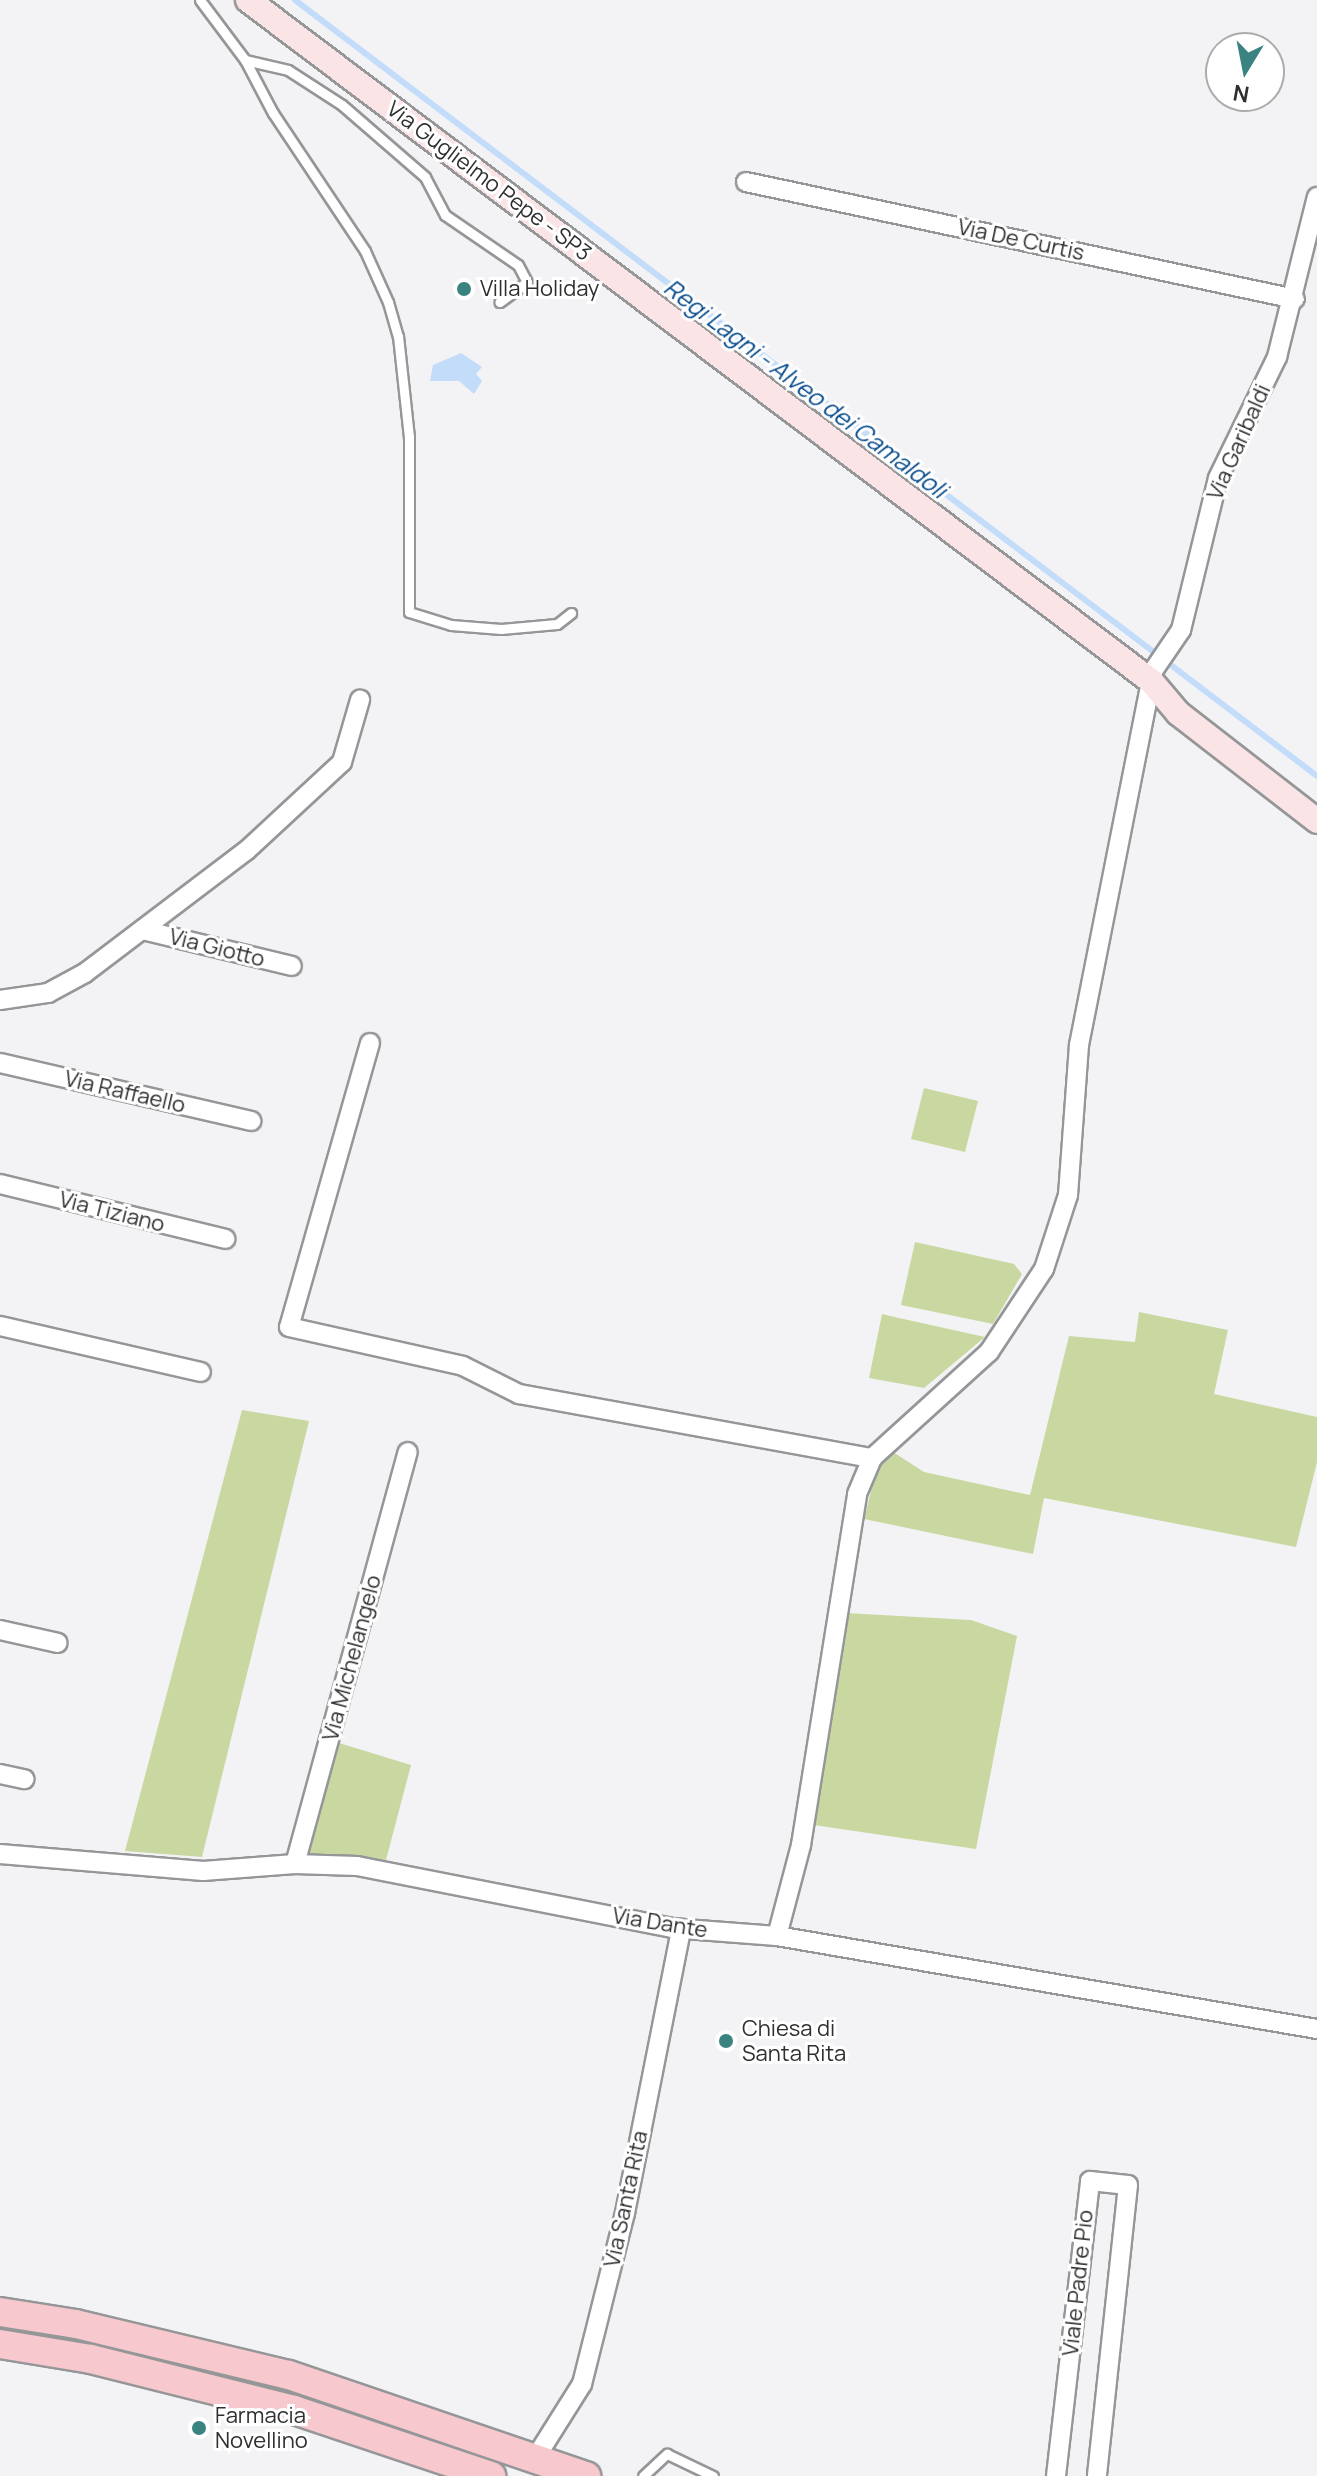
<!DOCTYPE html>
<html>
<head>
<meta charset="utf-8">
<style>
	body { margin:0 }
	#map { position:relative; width:1317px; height:2476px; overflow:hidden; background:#f3f3f6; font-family:Manrope,sans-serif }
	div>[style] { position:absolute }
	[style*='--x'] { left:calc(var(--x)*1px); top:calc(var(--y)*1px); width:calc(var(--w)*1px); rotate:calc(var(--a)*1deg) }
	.green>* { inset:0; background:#c9d8a1 }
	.water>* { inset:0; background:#c3dcfa }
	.stream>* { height:6px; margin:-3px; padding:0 3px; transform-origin:3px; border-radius:3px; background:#c3dcfa }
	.roads { filter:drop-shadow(2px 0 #959698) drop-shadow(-2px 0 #959698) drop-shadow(0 2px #959698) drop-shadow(0 -2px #959698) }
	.lane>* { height:9px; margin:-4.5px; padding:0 4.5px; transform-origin:4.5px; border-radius:4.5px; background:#fff }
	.street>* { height:18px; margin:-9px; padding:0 9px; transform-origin:9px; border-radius:9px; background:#fff }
	.secondary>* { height:24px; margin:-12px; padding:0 12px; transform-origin:12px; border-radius:12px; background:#fbe4e6 }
	.primary>* { height:28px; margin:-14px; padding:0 14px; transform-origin:14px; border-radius:14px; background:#f7c9ce }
	.dots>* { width:22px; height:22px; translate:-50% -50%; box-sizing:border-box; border:4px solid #fff; border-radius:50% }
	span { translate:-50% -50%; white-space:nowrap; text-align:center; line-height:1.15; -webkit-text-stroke:6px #fff; paint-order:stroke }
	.street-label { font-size:22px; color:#2e2f30 }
	.poi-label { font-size:22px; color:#2e2f30 }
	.left { translate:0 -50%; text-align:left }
	.water-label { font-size:24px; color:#064a8a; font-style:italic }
	.north { position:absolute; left:1205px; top:32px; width:80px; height:80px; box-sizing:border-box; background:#fff; border:2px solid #abacac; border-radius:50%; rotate:190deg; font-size:22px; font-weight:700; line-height:32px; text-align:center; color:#2e2f30 }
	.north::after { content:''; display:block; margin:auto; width:28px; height:36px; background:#3b8380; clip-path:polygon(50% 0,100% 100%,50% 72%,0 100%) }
</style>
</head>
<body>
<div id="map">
	<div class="green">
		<i style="clip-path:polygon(924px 1088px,978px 1101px,965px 1152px,911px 1139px)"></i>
		<i style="clip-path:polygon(915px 1242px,1014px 1264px,1022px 1274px,993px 1324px,901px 1305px)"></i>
		<i style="clip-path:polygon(1139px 1312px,1228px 1330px,1214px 1394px,1317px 1417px,1317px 1462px,1296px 1547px,1044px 1498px,1033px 1554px,864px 1519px,876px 1471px,893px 1452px,924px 1472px,1030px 1495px,1069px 1336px,1135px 1342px)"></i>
		<i style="clip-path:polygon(882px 1314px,899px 1318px,985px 1337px,924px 1388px,869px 1378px)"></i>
		<i style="clip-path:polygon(242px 1410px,309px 1421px,202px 1857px,125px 1851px)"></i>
		<i style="clip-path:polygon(846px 1613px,971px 1620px,1017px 1636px,976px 1849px,814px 1825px)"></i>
		<i style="clip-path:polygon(339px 1743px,411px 1765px,386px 1860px,308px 1855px)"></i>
	</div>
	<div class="water">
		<i style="clip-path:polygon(461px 353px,482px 367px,476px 374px,482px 381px,474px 394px,459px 381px,430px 381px,433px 365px)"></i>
	</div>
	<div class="stream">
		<i style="--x:295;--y:0;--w:1283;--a:37.21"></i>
	</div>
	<div class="roads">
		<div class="lane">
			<i style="--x:200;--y:0;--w:75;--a:53.1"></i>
			<i style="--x:245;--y:60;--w:60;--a:62.2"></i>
			<i style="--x:273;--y:113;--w:166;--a:56.3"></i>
			<i style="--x:365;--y:251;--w:56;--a:65.7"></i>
			<i style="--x:388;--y:302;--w:35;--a:74"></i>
			<i style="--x:398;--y:336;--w:102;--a:83.8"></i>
			<i style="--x:409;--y:437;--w:175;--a:90"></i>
			<i style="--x:409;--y:612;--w:44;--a:17.2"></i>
			<i style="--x:451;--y:625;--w:50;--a:4.6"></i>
			<i style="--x:501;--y:629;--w:56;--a:-5.1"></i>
			<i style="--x:557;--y:624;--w:18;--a:-38"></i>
			<i style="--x:245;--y:60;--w:44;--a:13.1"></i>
			<i style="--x:288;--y:70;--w:64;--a:32.9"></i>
			<i style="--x:342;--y:105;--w:110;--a:40.9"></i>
			<i style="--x:425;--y:177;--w:43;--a:62.2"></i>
			<i style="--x:445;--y:215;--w:88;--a:34.4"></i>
			<i style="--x:518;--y:265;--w:19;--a:62"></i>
			<i style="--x:527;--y:282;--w:34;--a:144"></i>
			<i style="--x:643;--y:2476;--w:33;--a:-43"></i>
			<i style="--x:667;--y:2454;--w:51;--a:25.6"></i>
		</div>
		<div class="street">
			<i style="--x:746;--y:182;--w:561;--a:12.03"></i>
			<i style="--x:143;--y:930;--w:153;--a:13.6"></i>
			<i style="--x:0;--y:1000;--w:49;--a:-8.3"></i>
			<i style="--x:48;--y:993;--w:42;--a:-28.4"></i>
			<i style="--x:85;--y:973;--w:202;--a:-37.2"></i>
			<i style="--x:246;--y:851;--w:131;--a:-42.8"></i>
			<i style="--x:342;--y:762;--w:65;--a:-73.8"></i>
			<i style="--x:370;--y:1043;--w:295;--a:105.9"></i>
			<i style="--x:289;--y:1327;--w:178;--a:12.6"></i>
			<i style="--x:463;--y:1366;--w:63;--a:26.6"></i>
			<i style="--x:519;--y:1394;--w:359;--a:10.3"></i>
			<i style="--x:0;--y:1063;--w:258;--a:13"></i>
			<i style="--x:0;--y:1184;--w:232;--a:13.7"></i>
			<i style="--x:0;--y:1326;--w:206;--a:12.9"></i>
			<i style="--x:0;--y:1630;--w:59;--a:12.6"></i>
			<i style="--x:0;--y:1774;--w:25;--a:12"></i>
			<i style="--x:0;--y:1854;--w:204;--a:4.8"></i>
			<i style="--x:203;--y:1871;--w:92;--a:-4.4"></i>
			<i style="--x:295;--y:1864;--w:62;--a:1.8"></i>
			<i style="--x:357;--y:1866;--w:321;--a:11.1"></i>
			<i style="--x:672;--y:1928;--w:105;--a:4.4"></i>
			<i style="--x:777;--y:1936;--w:548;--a:9.77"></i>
			<i style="--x:295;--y:1864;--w:427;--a:-74.7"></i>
			<i style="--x:777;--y:1936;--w:94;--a:-75.2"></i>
			<i style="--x:801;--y:1845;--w:355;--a:-80.9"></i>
			<i style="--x:857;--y:1494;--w:39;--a:-67"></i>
			<i style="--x:872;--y:1458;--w:158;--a:-42.2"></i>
			<i style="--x:989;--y:1352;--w:100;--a:-56.5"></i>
			<i style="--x:1044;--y:1269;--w:78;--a:-72"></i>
			<i style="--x:1068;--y:1195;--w:150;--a:-85.8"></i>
			<i style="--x:1079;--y:1045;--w:381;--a:-78.8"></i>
			<i style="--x:1153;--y:671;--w:50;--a:-55.7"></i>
			<i style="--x:1181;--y:630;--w:156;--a:-76.3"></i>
			<i style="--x:1218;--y:478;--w:135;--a:-64"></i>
			<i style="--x:1277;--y:357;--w:165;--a:-76"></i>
			<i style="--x:536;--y:2457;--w:86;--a:-57.8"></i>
			<i style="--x:582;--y:2384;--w:176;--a:-75.9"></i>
			<i style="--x:625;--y:2213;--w:289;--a:-78.8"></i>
			<i style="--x:1056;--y:2476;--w:297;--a:-83.4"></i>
			<i style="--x:1090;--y:2181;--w:38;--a:6"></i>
			<i style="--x:1128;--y:2185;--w:293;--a:96.1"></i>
		</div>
		<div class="secondary">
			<i style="--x:248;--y:0;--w:1131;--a:37.02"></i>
			<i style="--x:1151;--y:681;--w:42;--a:49.8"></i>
			<i style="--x:1178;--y:713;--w:176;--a:37.8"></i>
		</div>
		<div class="primary">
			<i style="--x:0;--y:2312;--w:77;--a:9"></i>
			<i style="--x:76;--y:2324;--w:219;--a:13.5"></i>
			<i style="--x:289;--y:2375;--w:314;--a:18.8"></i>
			<i style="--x:0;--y:2344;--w:92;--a:9.4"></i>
			<i style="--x:91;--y:2359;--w:209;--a:14.1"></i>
			<i style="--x:294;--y:2410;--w:208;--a:18.5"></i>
		</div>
	</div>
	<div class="dots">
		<i style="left:464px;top:289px;background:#3b8380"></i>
		<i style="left:726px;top:2041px;background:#3b8380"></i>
		<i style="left:199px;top:2428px;background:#3b8380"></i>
	</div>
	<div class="street-label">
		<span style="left:489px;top:181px;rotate:37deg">Via Guglielmo Pepe - SP3</span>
		<span style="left:1021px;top:240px;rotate:12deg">Via De Curtis</span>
		<span style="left:1239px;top:442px;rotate:-66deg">Via Garibaldi</span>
		<span style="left:217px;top:948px;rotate:14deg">Via Giotto</span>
		<span style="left:125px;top:1092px;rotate:13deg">Via Raffaello</span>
		<span style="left:112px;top:1212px;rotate:14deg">Via Tiziano</span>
		<span style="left:352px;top:1658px;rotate:-75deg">Via Michelangelo</span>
		<span style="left:660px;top:1923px;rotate:9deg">Via Dante</span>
		<span style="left:626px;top:2199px;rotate:-78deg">Via Santa Rita</span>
		<span style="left:1078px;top:2283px;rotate:-84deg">Viale Padre Pio</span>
	</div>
	<div class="poi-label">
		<span class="left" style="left:480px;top:289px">Villa Holiday</span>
		<span class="left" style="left:742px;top:2041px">Chiesa di<br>Santa Rita</span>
		<span class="left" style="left:215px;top:2428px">Farmacia<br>Novellino</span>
	</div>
	<div class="water-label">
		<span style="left:806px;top:388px;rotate:37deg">Regi Lagni - Alveo dei Camaldoli</span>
	</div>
	<div class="north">N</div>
</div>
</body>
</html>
